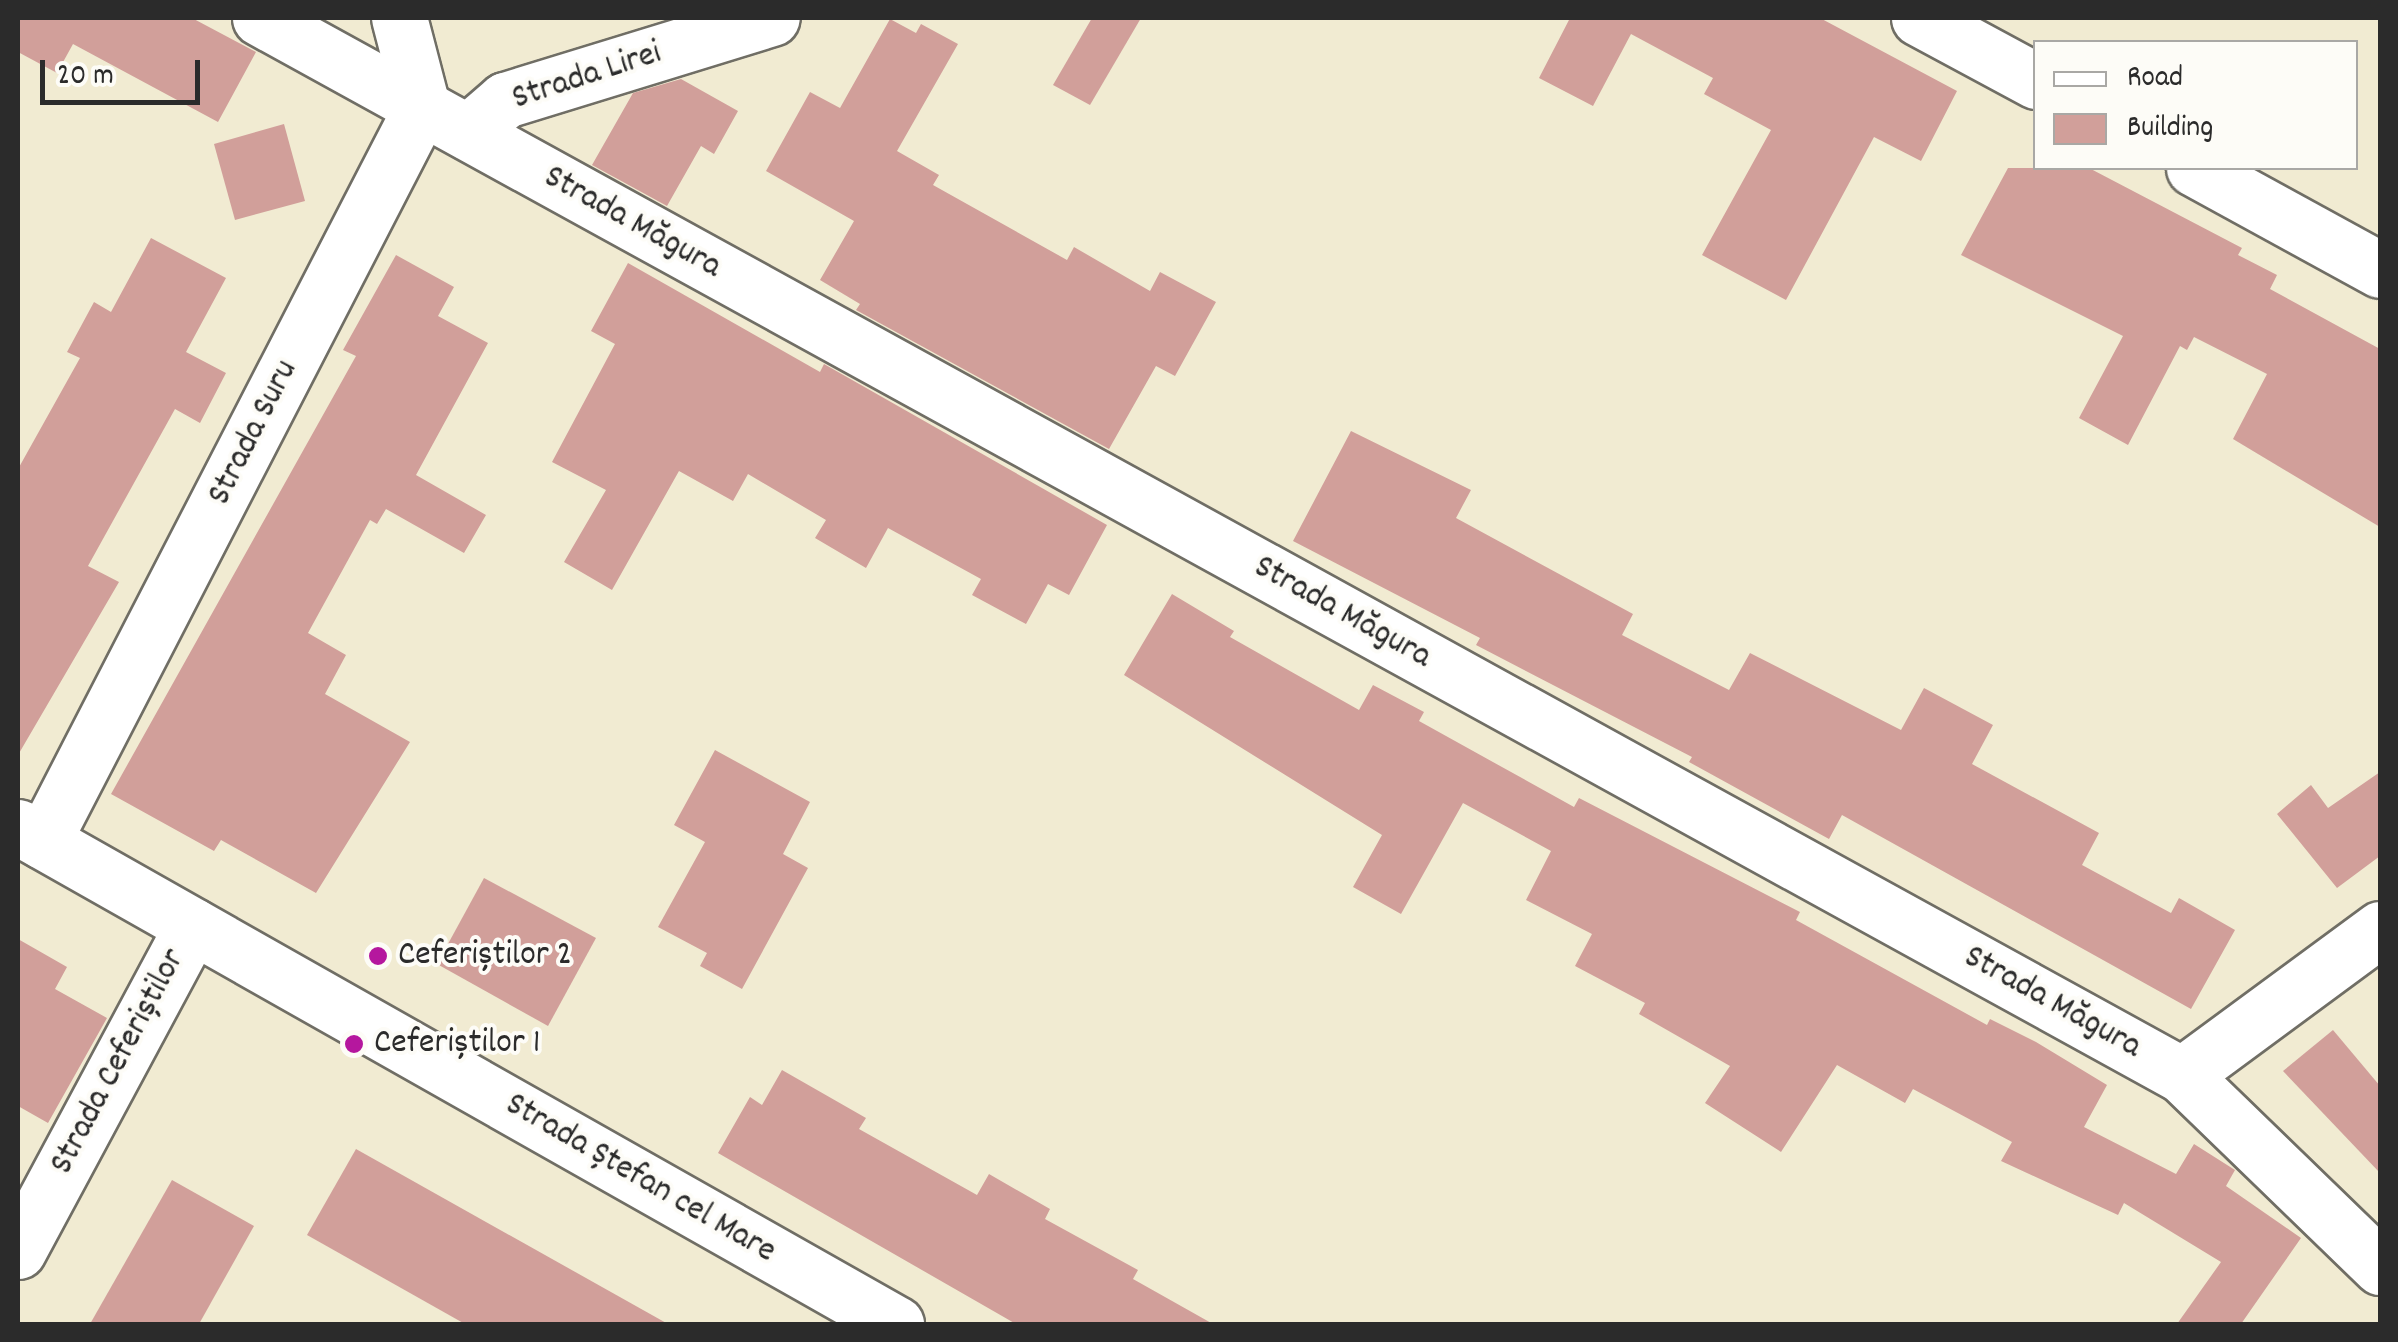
<!DOCTYPE html>
<html>
<head>
<meta charset="utf-8">
<style>
	body { margin:0 }
	#map { position:relative; width:2398px; height:1342px; overflow:hidden; background:#f1ebd2; font-family:Dekko,sans-serif }
	div>[style] { position:absolute }
	[style*='--x'] { left:calc(var(--x)*1px); top:calc(var(--y)*1px); width:calc(var(--w)*1px); rotate:calc(var(--a)*1deg) }
	.building>* { inset:0; background:#d19f9a }
	.roads { filter:drop-shadow(2px 0 #706e65) drop-shadow(-2px 0 #706e65) drop-shadow(0 2px #706e65) drop-shadow(0 -2px #706e65) }
	.minor>* { height:55px; margin:-27.5px; padding:0 27.5px; transform-origin:27.5px; border-radius:27.5px; background:#fff }
	.major>* { height:55px; margin:-27.5px; padding:0 27.5px; transform-origin:27.5px; border-radius:27.5px; background:#fff }
	.dots>* { width:28px; height:28px; translate:-50% -50%; box-sizing:border-box; border:5px solid #fdfcf7; border-radius:50% }
	span { translate:-50% -50%; white-space:nowrap; text-align:center; line-height:1.15; -webkit-text-stroke:8px #fdfcf7; paint-order:stroke }
	.street-label { font-size:35px; color:#2b2b2b }
	.poi-label { font-size:35px; color:#2b2b2b }
	.left { translate:0 -50%; text-align:left }
	.frame { position:absolute; inset:0; border:20px solid #2b2b2b; pointer-events:none }
	.legend { position:absolute; left:2033px; top:40px; width:325px; height:130px; box-sizing:border-box; background:#fdfcf7; border:2px solid #a9a8a5; margin:0; padding:12px 18px; list-style:none; font-size:30px; color:#2b2b2b }
	.legend li { display:flex; align-items:center; gap:20px; height:50px }
	.legend b { width:50px; border:2px solid #a9a8a5 }
	.scale { position:absolute; left:40px; top:60px; width:160px; height:45px; box-sizing:border-box; border:5px solid #2b2b2b; border-top:0; padding-left:12px; font-size:30px; line-height:35px; white-space:nowrap; color:#2b2b2b; -webkit-text-stroke:8px #fdfcf7; paint-order:stroke }
</style>
</head>
<body>
<div id="map">
	<div class="building">
		<i style="clip-path:polygon(18px 18px,192px 18px,256px 52px,218px 122px,73px 44px,57px 73px,18px 52px)"></i>
		<i style="clip-path:polygon(1092px 18px,1141px 18px,1090px 105px,1053px 85px)"></i>
		<i style="clip-path:polygon(1570px 18px,1820px 18px,1957px 91px,1921px 161px,1874px 137px,1786px 300px,1702px 255px,1771px 130px,1704px 94px,1713px 78px,1631px 34px,1593px 106px,1539px 78px)"></i>
		<i style="clip-path:polygon(890px 19px,916px 33px,921px 24px,958px 44px,897px 151px,939px 175px,933px 185px,1067px 260px,1074px 247px,1150px 291px,1160px 272px,1216px 302px,1175px 376px,1156px 366px,1109px 449px,856px 310px,860px 304px,820px 280px,854px 221px,766px 171px,810px 92px,840px 108px)"></i>
		<i style="clip-path:polygon(681px 79px,738px 111px,714px 154px,701px 146px,667px 206px,592px 165px,633px 93px)"></i>
		<i style="clip-path:polygon(284px 124px,305px 201px,235px 220px,214px 144px)"></i>
		<i style="clip-path:polygon(2008px 168px,2089px 168px,2242px 248px,2238px 255px,2277px 275px,2270px 289px,2380px 349px,2380px 527px,2233px 439px,2267px 374px,2194px 337px,2187px 350px,2180px 346px,2128px 445px,2079px 418px,2123px 336px,1961px 255px)"></i>
		<i style="clip-path:polygon(151px 238px,226px 278px,186px 352px,226px 373px,200px 423px,175px 409px,88px 566px,119px 582px,18px 755px,18px 469px,80px 358px,67px 352px,94px 302px,111px 312px)"></i>
		<i style="clip-path:polygon(396px 255px,454px 287px,438px 316px,488px 343px,416px 475px,486px 515px,464px 553px,386px 509px,377px 524px,370px 520px,308px 633px,346px 655px,325px 694px,410px 742px,316px 893px,221px 840px,214px 851px,111px 794px,356px 356px,343px 350px)"></i>
		<i style="clip-path:polygon(628px 263px,820px 372px,824px 364px,1107px 525px,1069px 595px,1048px 584px,1026px 624px,972px 595px,981px 579px,888px 528px,866px 568px,815px 538px,826px 520px,748px 474px,733px 501px,679px 471px,612px 590px,564px 562px,606px 490px,552px 462px,615px 344px,591px 331px)"></i>
		<i style="clip-path:polygon(1351px 431px,1471px 490px,1456px 518px,1633px 614px,1622px 635px,1729px 690px,1750px 653px,1901px 730px,1924px 688px,1993px 725px,1972px 764px,2099px 833px,2082px 865px,2171px 913px,2179px 898px,2235px 930px,2191px 1009px,1842px 815px,1829px 839px,1689px 762px,1692px 757px,1476px 645px,1480px 638px,1293px 541px)"></i>
		<i style="clip-path:polygon(1172px 594px,1234px 631px,1230px 637px,1359px 710px,1373px 685px,1424px 712px,1419px 721px,1574px 807px,1579px 798px,1800px 912px,1796px 920px,1987px 1025px,1990px 1019px,2036px 1042px,2107px 1085px,2084px 1127px,2176px 1174px,2194px 1144px,2235px 1170px,2226px 1186px,2301px 1238px,2241px 1324px,2177px 1324px,2221px 1262px,2124px 1203px,2118px 1215px,2001px 1161px,2012px 1142px,1913px 1089px,1905px 1103px,1837px 1065px,1781px 1152px,1705px 1103px,1730px 1066px,1639px 1014px,1645px 1003px,1575px 966px,1592px 934px,1526px 900px,1551px 851px,1463px 803px,1401px 914px,1353px 887px,1382px 835px,1124px 675px)"></i>
		<i style="clip-path:polygon(715px 750px,810px 802px,783px 854px,808px 868px,742px 989px,700px 966px,707px 953px,658px 927px,705px 842px,674px 825px)"></i>
		<i style="clip-path:polygon(2380px 772px,2380px 856px,2337px 888px,2277px 814px,2311px 785px,2328px 808px)"></i>
		<i style="clip-path:polygon(484px 878px,596px 938px,548px 1026px,437px 964px)"></i>
		<i style="clip-path:polygon(18px 939px,67px 967px,55px 989px,107px 1018px,48px 1123px,18px 1106px)"></i>
		<i style="clip-path:polygon(2333px 1030px,2380px 1086px,2380px 1173px,2283px 1071px)"></i>
		<i style="clip-path:polygon(782px 1070px,866px 1118px,859px 1129px,977px 1195px,989px 1174px,1050px 1209px,1045px 1219px,1138px 1270px,1133px 1279px,1213px 1324px,1016px 1324px,718px 1153px,750px 1097px,762px 1105px)"></i>
		<i style="clip-path:polygon(356px 1149px,668px 1324px,465px 1324px,307px 1235px)"></i>
		<i style="clip-path:polygon(172px 1180px,254px 1226px,199px 1324px,90px 1324px)"></i>
	</div>
	<div class="roads">
		<div class="minor">
			<i style="--x:260;--y:18;--w:2193;--a:28.81"></i>
			<i style="--x:2182;--y:1075;--w:276;--a:44.1"></i>
			<i style="--x:1919;--y:18;--w:133;--a:28.3"></i>
			<i style="--x:468;--y:132;--w:49;--a:-40.9"></i>
			<i style="--x:505;--y:100;--w:279;--a:-17.1"></i>
			<i style="--x:2194;--y:168;--w:212;--a:28.7"></i>
			<i style="--x:43;--y:841;--w:827;--a:-62.72"></i>
			<i style="--x:422;--y:106;--w:91;--a:-104.6"></i>
			<i style="--x:2182;--y:1075;--w:246;--a:-36.4"></i>
			<i style="--x:18;--y:1251;--w:369;--a:-61.8"></i>
		</div>
		<div class="major">
			<i style="--x:18;--y:827;--w:1009;--a:29.51"></i>
		</div>
	</div>
	<div class="dots">
		<i style="left:378px;top:956px;background:#b5179e"></i>
		<i style="left:354px;top:1044px;background:#b5179e"></i>
	</div>
	<div class="street-label">
		<span style="left:587px;top:77px;rotate:-18deg">Strada Lirei</span>
		<span style="left:632px;top:223px;rotate:29deg">Strada Măgura</span>
		<span style="left:254px;top:433px;rotate:-63deg">Strada Suru</span>
		<span style="left:1342px;top:613px;rotate:29deg">Strada Măgura</span>
		<span style="left:2052px;top:1003px;rotate:29deg">Strada Măgura</span>
		<span style="left:119px;top:1062px;rotate:-62deg">Strada Ceferiștilor</span>
		<span style="left:640px;top:1179px;rotate:30deg">Strada Ștefan cel Mare</span>
	</div>
	<div class="poi-label">
		<span class="left" style="left:398px;top:956px">Ceferiștilor 2</span>
		<span class="left" style="left:374px;top:1044px">Ceferiștilor 1</span>
	</div>
	<div class="frame"></div>
	<ul class="legend">
	<li><b style="height:12px;background:#fff"></b>Road</li>
	<li><b style="height:28px;background:#d19f9a"></b>Building</li>
	</ul>
	<div class="scale">20 m</div>
</div>
</body>
</html>
